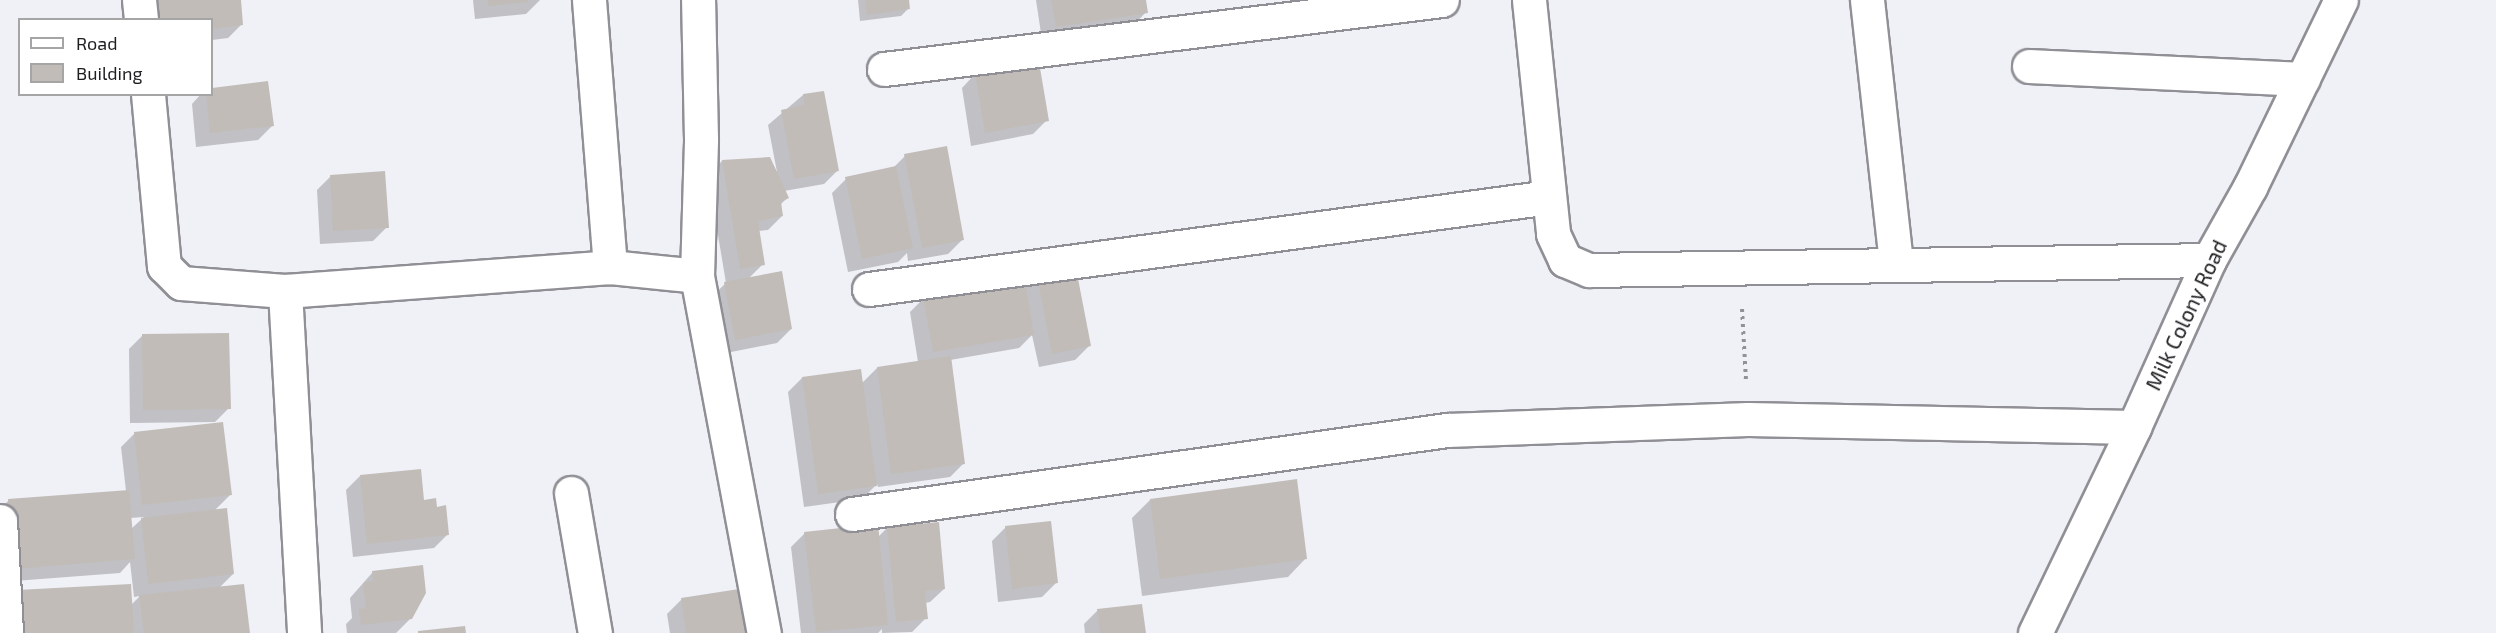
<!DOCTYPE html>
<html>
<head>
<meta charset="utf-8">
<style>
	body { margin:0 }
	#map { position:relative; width:2496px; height:633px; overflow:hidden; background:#f0f1f7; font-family:"Exo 2",sans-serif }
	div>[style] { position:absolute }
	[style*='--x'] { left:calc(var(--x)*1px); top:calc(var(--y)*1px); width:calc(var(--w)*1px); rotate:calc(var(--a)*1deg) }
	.shadow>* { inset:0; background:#0003 }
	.building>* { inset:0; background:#c1bcb8 }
	.path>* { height:4px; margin-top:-2px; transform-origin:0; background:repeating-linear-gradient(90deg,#919296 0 3px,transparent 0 7.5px) }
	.roads { filter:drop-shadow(2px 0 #8f8f95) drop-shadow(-2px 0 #8f8f95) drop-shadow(0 2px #8f8f95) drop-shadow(0 -2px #8f8f95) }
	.minor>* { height:33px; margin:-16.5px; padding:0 16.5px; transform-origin:16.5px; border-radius:16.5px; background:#fff }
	span { translate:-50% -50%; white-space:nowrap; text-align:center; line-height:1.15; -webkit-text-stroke:6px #fff; paint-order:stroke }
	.street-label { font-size:21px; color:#1e1e21 }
	.legend { position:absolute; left:18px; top:18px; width:195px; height:78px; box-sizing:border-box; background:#fff; border:2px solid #a5a5a6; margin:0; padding:8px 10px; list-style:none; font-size:18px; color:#1e1e21 }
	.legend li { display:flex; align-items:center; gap:12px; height:30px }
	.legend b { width:30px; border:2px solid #a5a5a6 }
</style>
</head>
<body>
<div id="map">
	<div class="shadow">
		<i style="clip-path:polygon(145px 0,239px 0,242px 24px,228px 38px,212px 40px,212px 20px,146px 20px)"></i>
		<i style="clip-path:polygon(473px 0,540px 0,526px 14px,475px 19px)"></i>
		<i style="clip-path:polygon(858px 0,908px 0,909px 8px,901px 16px,860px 21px)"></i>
		<i style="clip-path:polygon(1036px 0,1144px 0,1146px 12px,1133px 26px,1042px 40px)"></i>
		<i style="clip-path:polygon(975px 74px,1047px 120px,1033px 134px,971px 146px,962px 88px)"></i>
		<i style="clip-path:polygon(267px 83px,272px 126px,258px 140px,196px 147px,192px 104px,201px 94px,212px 94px,212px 90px)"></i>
		<i style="clip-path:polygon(803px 95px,838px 170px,824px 184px,784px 191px,787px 198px,780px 205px,782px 216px,768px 230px,758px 231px,763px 264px,748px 279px,791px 329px,777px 343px,721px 354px,711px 297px,726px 283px,708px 175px,722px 161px,769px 158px,777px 172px,768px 125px)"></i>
		<i style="clip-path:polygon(905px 156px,962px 240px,948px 254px,908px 261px,907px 253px,898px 262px,848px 272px,832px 193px,846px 179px,892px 169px)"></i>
		<i style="clip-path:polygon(331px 176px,387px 227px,373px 241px,320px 244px,317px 190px)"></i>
		<i style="clip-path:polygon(1037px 272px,1089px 346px,1075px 360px,1039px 367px,1032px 335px,1019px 348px,950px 360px,964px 463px,950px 477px,878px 487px,877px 484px,862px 499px,804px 507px,788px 392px,802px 378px,862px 383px,877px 368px,918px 362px,910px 312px,924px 298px)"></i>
		<i style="clip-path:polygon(143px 335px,229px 408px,215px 422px,130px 423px,129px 349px)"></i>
		<i style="clip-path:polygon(evenodd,135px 433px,230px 495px,214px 511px,233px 574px,219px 588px,248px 633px,6px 633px,131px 605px,140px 596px,134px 597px,130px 562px,120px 573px,1px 582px,0 509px,9px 500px,126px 491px,121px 447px,135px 433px,144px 517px,131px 529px,130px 518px,144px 517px)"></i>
		<i style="clip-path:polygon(360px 476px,436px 508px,448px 534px,434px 548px,353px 557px,346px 490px)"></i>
		<i style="clip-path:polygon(1150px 500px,1306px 558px,1288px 577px,1142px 596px,1132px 518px)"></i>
		<i style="clip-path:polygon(1006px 527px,1056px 583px,1042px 597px,998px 602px,992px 541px)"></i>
		<i style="clip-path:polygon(887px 528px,944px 589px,930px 602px,925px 603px,926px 618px,912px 632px,882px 633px,882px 629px,878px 633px,801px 633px,791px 547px,805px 533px,877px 538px)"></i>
		<i style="clip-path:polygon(372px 573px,411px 618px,396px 633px,347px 633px,346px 624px,352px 618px,350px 598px)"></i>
		<i style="clip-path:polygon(751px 589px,758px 633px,670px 633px,667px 614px,681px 600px)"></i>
		<i style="clip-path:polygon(1098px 610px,1144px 633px,1085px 633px,1084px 624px)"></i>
	</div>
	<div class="building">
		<i style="clip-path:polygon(158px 0,241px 0,243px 25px,212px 29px,212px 20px,161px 20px)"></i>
		<i style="clip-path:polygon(488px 0,528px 0,528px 2px,488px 6px)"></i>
		<i style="clip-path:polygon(865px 0,909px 0,910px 9px,867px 15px)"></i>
		<i style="clip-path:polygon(1051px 0,1146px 0,1148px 13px,1056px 27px)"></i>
		<i style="clip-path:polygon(1039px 62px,1049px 121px,985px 133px,975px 73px)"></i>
		<i style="clip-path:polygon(268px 81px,274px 126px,210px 133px,206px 94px,212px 94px,212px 88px)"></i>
		<i style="clip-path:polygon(824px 91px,839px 171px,794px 179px,781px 110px,804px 105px,803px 94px)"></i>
		<i style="clip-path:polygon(947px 146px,964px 240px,922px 248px,904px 154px)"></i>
		<i style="clip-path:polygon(770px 157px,789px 198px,781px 202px,783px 216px,758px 221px,765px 265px,740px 269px,722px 160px)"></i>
		<i style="clip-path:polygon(896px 166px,913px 248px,862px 259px,845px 177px)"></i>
		<i style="clip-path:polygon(385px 171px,389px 228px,333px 231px,330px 175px)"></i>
		<i style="clip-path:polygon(1075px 263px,1091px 346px,1052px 354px,1036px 271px)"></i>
		<i style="clip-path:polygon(782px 271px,792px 329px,735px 340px,724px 282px)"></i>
		<i style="clip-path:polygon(1025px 280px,1034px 335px,933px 352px,923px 297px)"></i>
		<i style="clip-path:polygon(229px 333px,231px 409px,143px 410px,142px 334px)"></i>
		<i style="clip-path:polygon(951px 356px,965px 464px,891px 474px,877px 367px)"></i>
		<i style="clip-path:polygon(861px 369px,877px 486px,818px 494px,802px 377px)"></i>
		<i style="clip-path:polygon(223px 422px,232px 495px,142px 505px,134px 432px)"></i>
		<i style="clip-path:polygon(421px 469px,424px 500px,436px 498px,437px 507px,446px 505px,449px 535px,367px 544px,360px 475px)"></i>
		<i style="clip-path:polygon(1297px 479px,1307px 559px,1160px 579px,1150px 499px)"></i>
		<i style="clip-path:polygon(129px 490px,135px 559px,14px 569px,8px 499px)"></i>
		<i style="clip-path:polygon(227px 508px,234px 574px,148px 584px,141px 518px)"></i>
		<i style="clip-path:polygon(1051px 521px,1058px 583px,1012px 589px,1005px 526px)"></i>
		<i style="clip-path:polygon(939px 522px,945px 589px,925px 591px,928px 619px,896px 622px,887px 527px)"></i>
		<i style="clip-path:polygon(878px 524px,888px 625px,816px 632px,804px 532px)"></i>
		<i style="clip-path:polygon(423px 565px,426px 593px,412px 619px,361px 625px,359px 609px,366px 608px,363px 583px,373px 581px,372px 571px)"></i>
		<i style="clip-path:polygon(131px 584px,134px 633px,20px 633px,17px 590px)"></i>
		<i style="clip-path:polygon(244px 584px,250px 633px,144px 633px,139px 595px)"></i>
		<i style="clip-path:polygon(752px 587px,759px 633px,686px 633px,681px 598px)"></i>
		<i style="clip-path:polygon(1142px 604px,1146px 633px,1100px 633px,1097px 609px)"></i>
		<i style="clip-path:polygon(465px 626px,466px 633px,418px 633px,418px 631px)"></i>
	</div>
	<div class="path">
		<i style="--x:1742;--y:309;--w:71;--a:86.8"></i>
	</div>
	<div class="roads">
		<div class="minor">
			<i style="--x:139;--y:0;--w:20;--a:84"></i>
			<i style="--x:589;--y:0;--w:268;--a:85.5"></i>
			<i style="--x:1529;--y:0;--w:235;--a:84.1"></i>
			<i style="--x:1553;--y:234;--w:29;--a:65"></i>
			<i style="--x:1565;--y:260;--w:26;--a:23"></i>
			<i style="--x:1589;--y:270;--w:620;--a:-0.92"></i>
			<i style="--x:1867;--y:0;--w:266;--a:83.7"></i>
			<i style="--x:2029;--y:66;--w:274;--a:2.7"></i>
			<i style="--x:884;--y:69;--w:562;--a:-7.05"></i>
			<i style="--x:148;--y:94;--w:173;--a:84.7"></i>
			<i style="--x:164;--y:266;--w:24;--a:45"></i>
			<i style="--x:181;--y:283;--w:104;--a:4.4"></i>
			<i style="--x:285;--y:291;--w:326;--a:-4.2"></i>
			<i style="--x:610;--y:267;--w:87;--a:5.9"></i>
			<i style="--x:697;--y:276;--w:137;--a:-88.3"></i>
			<i style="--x:701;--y:139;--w:139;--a:-91.2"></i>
			<i style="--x:697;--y:276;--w:363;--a:79.4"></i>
			<i style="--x:869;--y:289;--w:686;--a:-7.7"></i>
			<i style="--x:285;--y:291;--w:343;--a:86.8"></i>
			<i style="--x:571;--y:493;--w:142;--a:80.3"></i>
			<i style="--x:852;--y:514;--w:601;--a:-8.04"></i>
			<i style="--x:1447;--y:430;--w:301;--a:-2.1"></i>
			<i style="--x:1748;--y:419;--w:386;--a:1.2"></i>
			<i style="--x:0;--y:521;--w:112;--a:86.9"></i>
			<i style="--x:2035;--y:633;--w:229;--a:-64.3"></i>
			<i style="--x:2134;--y:427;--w:183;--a:-65.8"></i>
			<i style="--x:2209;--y:260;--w:84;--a:-60.7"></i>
			<i style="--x:2250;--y:187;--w:208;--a:-64.1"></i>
		</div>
	</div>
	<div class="street-label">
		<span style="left:2186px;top:315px;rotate:-65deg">Milk Colony Road</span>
	</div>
	<ul class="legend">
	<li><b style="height:8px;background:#fff"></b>Road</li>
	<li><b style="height:16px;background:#c1bcb8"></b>Building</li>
	</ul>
</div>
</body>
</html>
